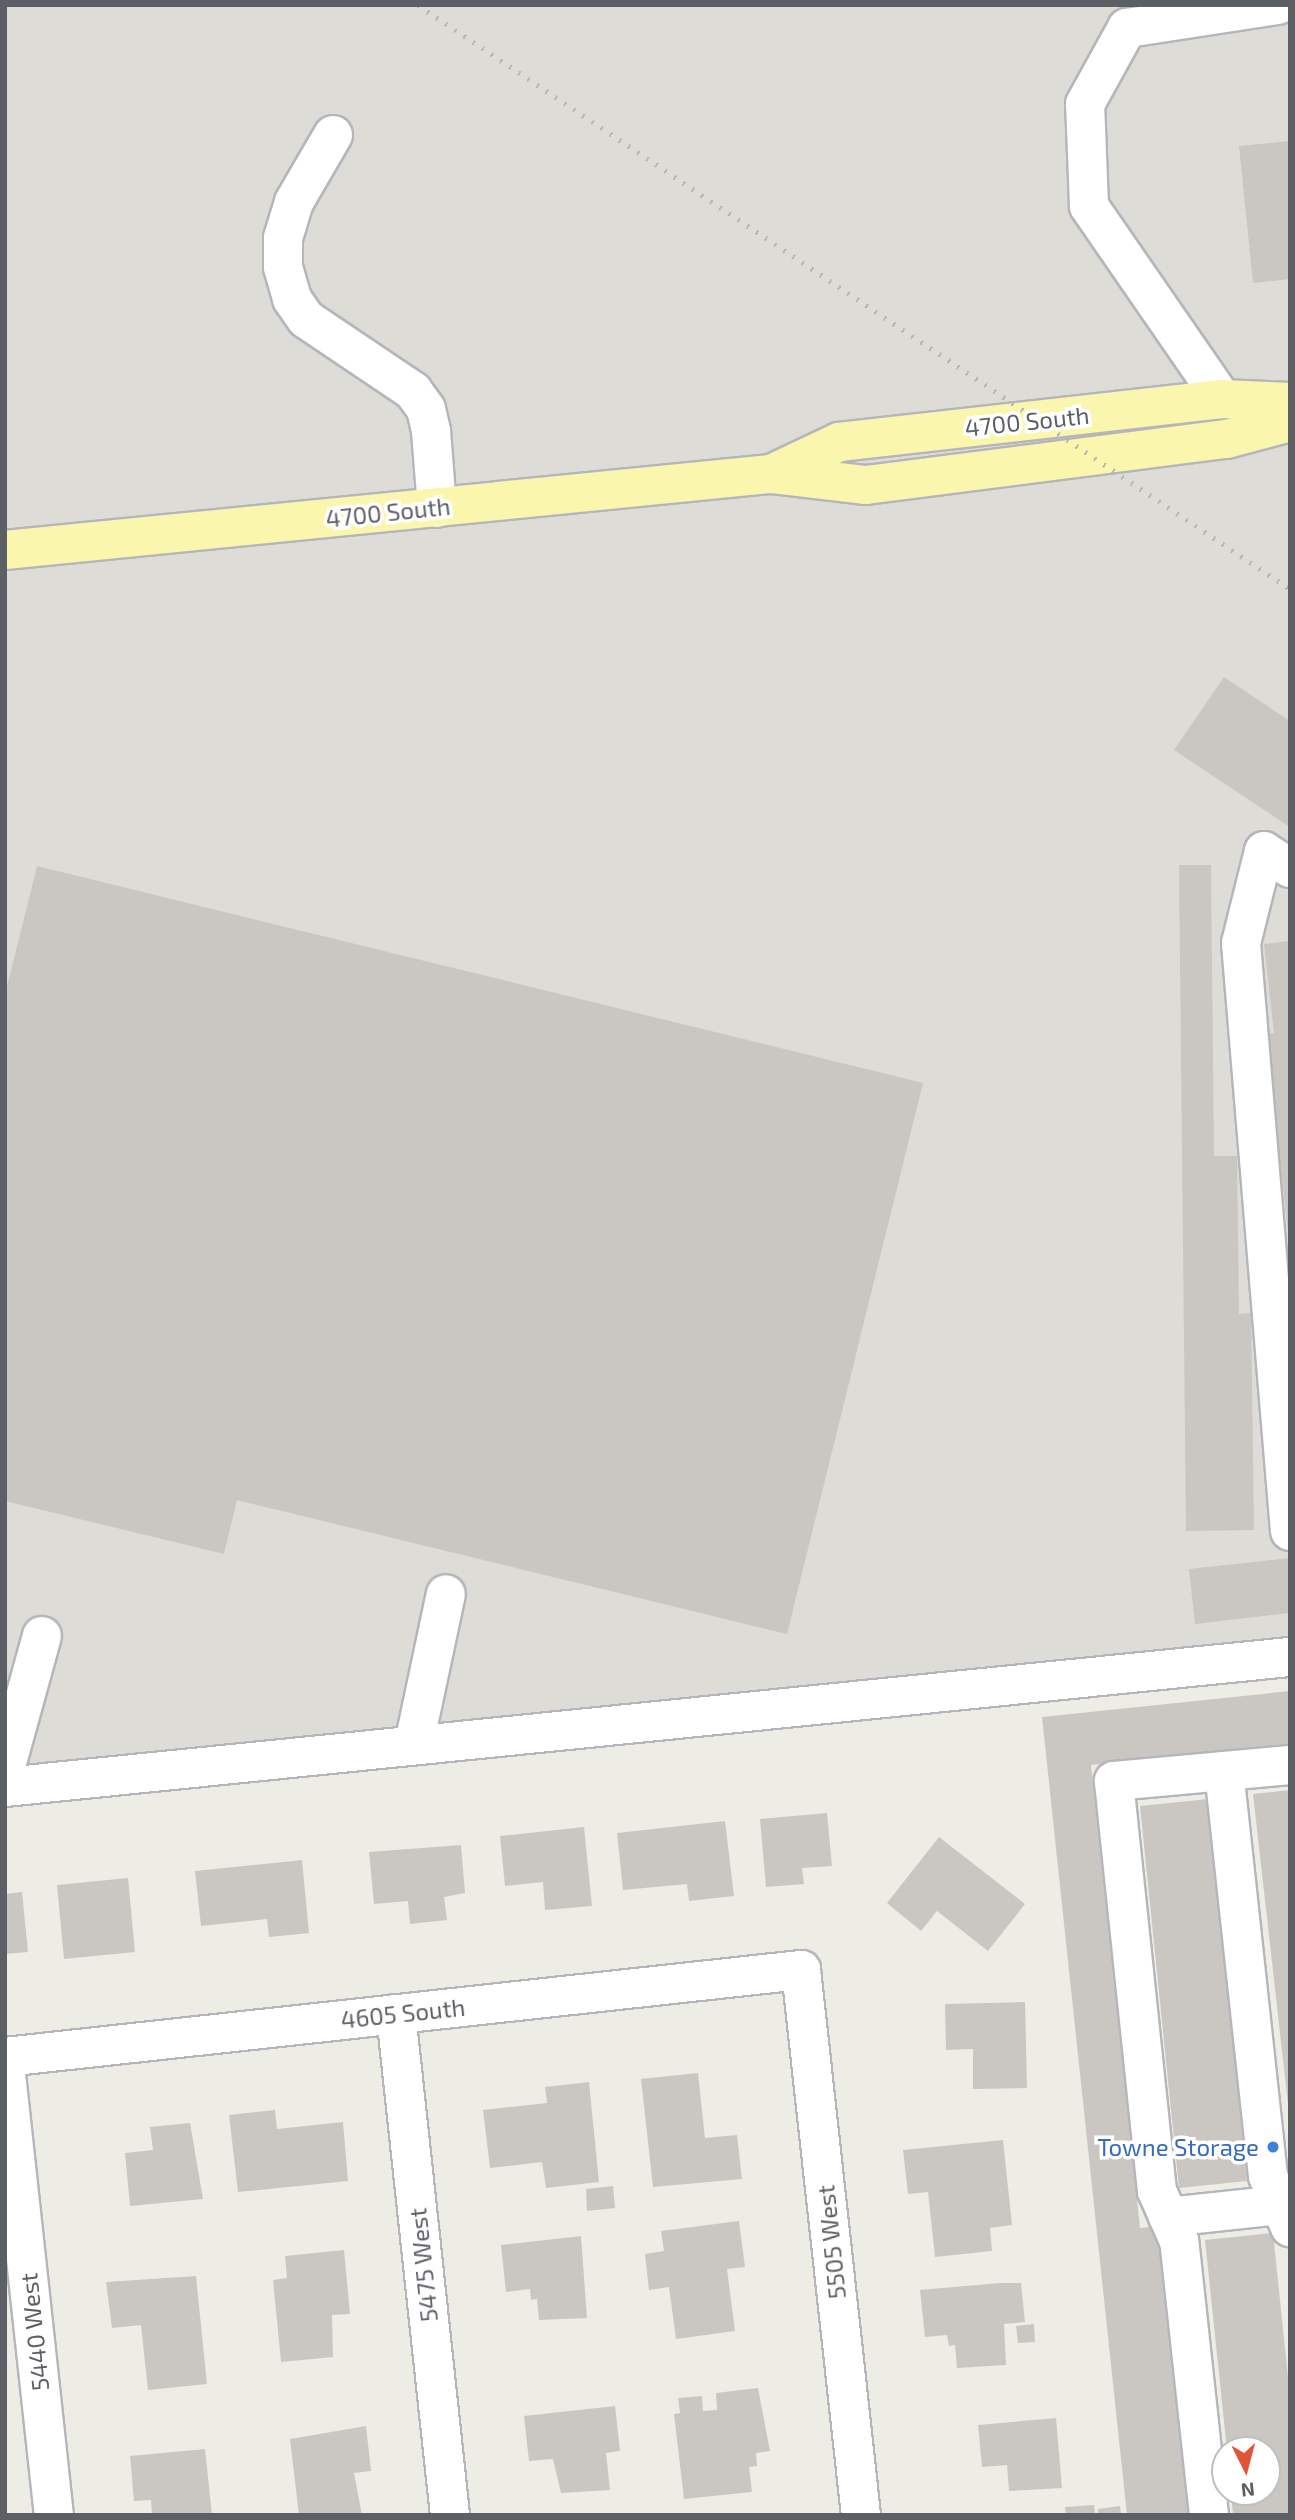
<!DOCTYPE html>
<html>
<head>
<meta charset="utf-8">
<style>
	body { margin:0 }
	#map { position:relative; width:1295px; height:2520px; overflow:hidden; background:#eeede5; font-family:"Exo 2",sans-serif }
	div>[style] { position:absolute }
	[style*='--x'] { left:calc(var(--x)*1px); top:calc(var(--y)*1px); width:calc(var(--w)*1px); rotate:calc(var(--a)*1deg) }
	.industrial>* { inset:0; background:#dddcd7 }
	.building>* { inset:0; background:#cac7c2 }
	.roads { filter:drop-shadow(2px 0 #b5b6bb) drop-shadow(-2px 0 #b5b6bb) drop-shadow(0 2px #b5b6bb) drop-shadow(0 -2px #b5b6bb) }
	.minor>* { height:38px; margin:-19px; padding:0 19px; transform-origin:19px; border-radius:19px; background:#fff }
	.major>* { height:38px; margin:-19px; padding:0 19px; transform-origin:19px; border-radius:19px; background:#fbf6ad }
	.rail>* { height:5px; margin-top:-2.5px; transform-origin:0; background:repeating-linear-gradient(90deg,#b5b6b6 0 2px,transparent 0 11px) }
	.dots>* { width:19px; height:19px; translate:-50% -50%; box-sizing:border-box; border:4px solid #fff; border-radius:50% }
	span { translate:-50% -50%; white-space:nowrap; text-align:center; line-height:1.15; -webkit-text-stroke:7px #fff; paint-order:stroke }
	.street-label { font-size:24px; color:#5c5f64 }
	.shop-label { font-size:24px; color:#366cbe }
	.right { translate:-100% -50%; text-align:right }
	.frame { position:absolute; inset:0; border:7px solid #5c5f64; pointer-events:none }
	.north { position:absolute; left:1211px; top:2436px; width:70px; height:70px; box-sizing:border-box; background:#fff; border:2px solid #bebfc1; border-radius:50%; rotate:174deg; font-size:19px; font-weight:700; line-height:28px; text-align:center; color:#5c5f64 }
	.north::after { content:''; display:block; margin:auto; width:24px; height:32px; background:#e15437; clip-path:polygon(50% 0,100% 100%,50% 72%,0 100%) }
</style>
</head>
<body>
<div id="map">
	<div class="industrial">
		<i style="clip-path:polygon(5px 5px,1290px 5px,1290px 1663px,5px 1801px)"></i>
	</div>
	<div class="building">
		<i style="clip-path:polygon(1290px 141px,1290px 279px,1253px 283px,1239px 146px)"></i>
		<i style="clip-path:polygon(1224px 677px,1290px 721px,1290px 827px,1174px 750px)"></i>
		<i style="clip-path:polygon(1179px 865px,1211px 865px,1214px 1156px,1237px 1156px,1239px 1314px,1251px 1313px,1254px 1530px,1186px 1531px)"></i>
		<i style="clip-path:polygon(37px 866px,923px 1083px,787px 1634px,237px 1500px,224px 1554px,5px 1501px,5px 994px)"></i>
		<i style="clip-path:polygon(1290px 941px,1290px 1231px,1288px 1231px,1266px 1034px,1274px 1033px,1264px 944px)"></i>
		<i style="clip-path:polygon(1290px 1558px,1290px 1613px,1195px 1624px,1189px 1569px)"></i>
		<i style="clip-path:polygon(1290px 1691px,1290px 1744px,1091px 1765px,1140px 2228px,1160px 2226px,1191px 2515px,1127px 2515px,1042px 1717px)"></i>
		<i style="clip-path:polygon(1290px 1790px,1290px 2104px,1288px 2104px,1253px 1794px)"></i>
		<i style="clip-path:polygon(1208px 1799px,1247px 2181px,1179px 2188px,1140px 1806px)"></i>
		<i style="clip-path:polygon(827px 1813px,832px 1866px,802px 1868px,804px 1884px,766px 1887px,760px 1819px)"></i>
		<i style="clip-path:polygon(725px 1821px,734px 1896px,689px 1901px,687px 1884px,623px 1890px,617px 1833px)"></i>
		<i style="clip-path:polygon(584px 1827px,592px 1906px,545px 1910px,543px 1882px,505px 1886px,500px 1836px)"></i>
		<i style="clip-path:polygon(939px 1837px,1025px 1904px,988px 1951px,937px 1911px,921px 1931px,887px 1903px)"></i>
		<i style="clip-path:polygon(461px 1845px,465px 1893px,444px 1897px,447px 1920px,410px 1924px,408px 1901px,374px 1904px,369px 1852px)"></i>
		<i style="clip-path:polygon(302px 1860px,309px 1933px,269px 1937px,267px 1919px,201px 1926px,195px 1871px)"></i>
		<i style="clip-path:polygon(128px 1878px,135px 1952px,64px 1959px,57px 1885px)"></i>
		<i style="clip-path:polygon(22px 1892px,28px 1952px,5px 1954px,5px 1894px)"></i>
		<i style="clip-path:polygon(1025px 2002px,1027px 2088px,973px 2089px,973px 2049px,946px 2050px,945px 2004px)"></i>
		<i style="clip-path:polygon(698px 2073px,705px 2138px,737px 2135px,742px 2179px,653px 2187px,641px 2079px)"></i>
		<i style="clip-path:polygon(589px 2082px,599px 2182px,546px 2188px,542px 2162px,490px 2168px,483px 2110px,547px 2103px,545px 2087px)"></i>
		<i style="clip-path:polygon(275px 2110px,277px 2129px,343px 2122px,348px 2181px,238px 2192px,229px 2115px)"></i>
		<i style="clip-path:polygon(190px 2123px,203px 2199px,130px 2206px,125px 2153px,153px 2150px,150px 2127px)"></i>
		<i style="clip-path:polygon(1003px 2140px,1012px 2225px,990px 2228px,992px 2251px,935px 2257px,928px 2192px,908px 2194px,903px 2150px)"></i>
		<i style="clip-path:polygon(613px 2186px,615px 2208px,587px 2211px,586px 2189px)"></i>
		<i style="clip-path:polygon(739px 2221px,745px 2267px,727px 2269px,735px 2331px,676px 2339px,669px 2287px,649px 2290px,645px 2254px,664px 2251px,661px 2231px)"></i>
		<i style="clip-path:polygon(1273px 2233px,1290px 2396px,1290px 2515px,1233px 2515px,1231px 2492px,1267px 2492px,1267px 2450px,1227px 2450px,1205px 2240px)"></i>
		<i style="clip-path:polygon(581px 2236px,587px 2318px,539px 2320px,537px 2299px,531px 2300px,530px 2289px,506px 2292px,501px 2245px)"></i>
		<i style="clip-path:polygon(344px 2250px,350px 2314px,332px 2315px,333px 2357px,281px 2362px,273px 2280px,287px 2278px,285px 2256px)"></i>
		<i style="clip-path:polygon(196px 2276px,207px 2384px,148px 2390px,141px 2325px,112px 2328px,106px 2282px)"></i>
		<i style="clip-path:polygon(1000px 2283px,1021px 2283px,1025px 2322px,1004px 2324px,1006px 2365px,957px 2368px,955px 2345px,949px 2346px,947px 2335px,925px 2337px,920px 2290px)"></i>
		<i style="clip-path:polygon(1034px 2324px,1035px 2342px,1018px 2343px,1016px 2326px)"></i>
		<i style="clip-path:polygon(758px 2388px,770px 2451px,756px 2453px,757px 2466px,749px 2467px,752px 2492px,684px 2499px,674px 2414px,680px 2413px,678px 2398px,702px 2396px,703px 2411px,717px 2410px,716px 2393px)"></i>
		<i style="clip-path:polygon(615px 2406px,620px 2451px,606px 2453px,610px 2490px,561px 2493px,553px 2459px,529px 2461px,524px 2416px)"></i>
		<i style="clip-path:polygon(1056px 2418px,1062px 2488px,1009px 2491px,1007px 2465px,982px 2467px,978px 2425px)"></i>
		<i style="clip-path:polygon(366px 2426px,371px 2471px,354px 2473px,362px 2515px,299px 2515px,290px 2439px)"></i>
		<i style="clip-path:polygon(205px 2449px,212px 2515px,152px 2515px,151px 2500px,134px 2501px,130px 2456px)"></i>
		<i style="clip-path:polygon(1094px 2505px,1095px 2515px,1066px 2515px,1065px 2507px)"></i>
		<i style="clip-path:polygon(1120px 2506px,1121px 2515px,1098px 2515px,1098px 2509px)"></i>
	</div>
	<div class="roads">
		<div class="minor">
			<i style="--x:333;--y:135;--w:78;--a:120.2"></i>
			<i style="--x:294;--y:202;--w:38;--a:107"></i>
			<i style="--x:283;--y:238;--w:29;--a:90"></i>
			<i style="--x:283;--y:267;--w:33;--a:74"></i>
			<i style="--x:292;--y:299;--w:24;--a:55"></i>
			<i style="--x:306;--y:319;--w:129;--a:33.9"></i>
			<i style="--x:413;--y:391;--w:22;--a:54"></i>
			<i style="--x:426;--y:409;--w:23;--a:77"></i>
			<i style="--x:431;--y:431;--w:77;--a:85.5"></i>
			<i style="--x:1222;--y:399;--w:234;--a:-124.6"></i>
			<i style="--x:1089;--y:206;--w:102;--a:-92.2"></i>
			<i style="--x:1085;--y:104;--w:87;--a:-61.1"></i>
			<i style="--x:1127;--y:28;--w:153;--a:-8.7"></i>
			<i style="--x:1290;--y:868;--w:31;--a:-147"></i>
			<i style="--x:1264;--y:851;--w:95;--a:104"></i>
			<i style="--x:1241;--y:943;--w:590;--a:85.24"></i>
			<i style="--x:414;--y:1744;--w:153;--a:-78"></i>
			<i style="--x:5;--y:1770;--w:139;--a:-74.6"></i>
			<i style="--x:1224;--y:1771;--w:407;--a:83.8"></i>
			<i style="--x:1268;--y:2176;--w:56;--a:66.7"></i>
			<i style="--x:5;--y:1787;--w:1292;--a:-5.78"></i>
			<i style="--x:396;--y:2014;--w:504;--a:83.85"></i>
			<i style="--x:5;--y:2057;--w:801;--a:-6.24"></i>
			<i style="--x:801;--y:1970;--w:548;--a:83.72"></i>
			<i style="--x:5;--y:2065;--w:453;--a:83.8"></i>
			<i style="--x:1168;--y:2217;--w:123;--a:-6.1"></i>
			<i style="--x:1209;--y:2515;--w:276;--a:-96.2"></i>
			<i style="--x:1179;--y:2241;--w:55;--a:-113.7"></i>
			<i style="--x:1157;--y:2191;--w:412;--a:-96"></i>
			<i style="--x:1114;--y:1781;--w:177;--a:-5.2"></i>
		</div>
		<div class="major">
			<i style="--x:771;--y:474;--w:75;--a:-25.2"></i>
			<i style="--x:839;--y:442;--w:385;--a:-6.4"></i>
			<i style="--x:1222;--y:399;--w:68;--a:2.5"></i>
			<i style="--x:5;--y:550;--w:770;--a:-5.67"></i>
			<i style="--x:771;--y:474;--w:96;--a:6.6"></i>
			<i style="--x:866;--y:485;--w:364;--a:-7.3"></i>
			<i style="--x:1227;--y:439;--w:65;--a:-15.1"></i>
		</div>
	</div>
	<div class="rail">
		<i style="--x:418;--y:5;--w:1049;--a:33.81"></i>
	</div>
	<div class="dots">
		<i style="left:1273px;top:2147px;background:#3f7fe0"></i>
	</div>
	<div class="street-label">
		<span style="left:1027px;top:421px;rotate:-6deg">4700 South</span>
		<span style="left:388px;top:512px;rotate:-6deg">4700 South</span>
		<span style="left:403px;top:2013px;rotate:-6deg">4605 South</span>
		<span style="left:831px;top:2242px;rotate:-96deg">5505 West</span>
		<span style="left:423px;top:2265px;rotate:-96deg">5475 West</span>
		<span style="left:34px;top:2332px;rotate:-96deg">5440 West</span>
	</div>
	<div class="shop-label">
		<span class="right" style="left:1259px;top:2147px">Towne Storage</span>
	</div>
	<div class="frame"></div>
	<div class="north">N</div>
</div>
</body>
</html>
